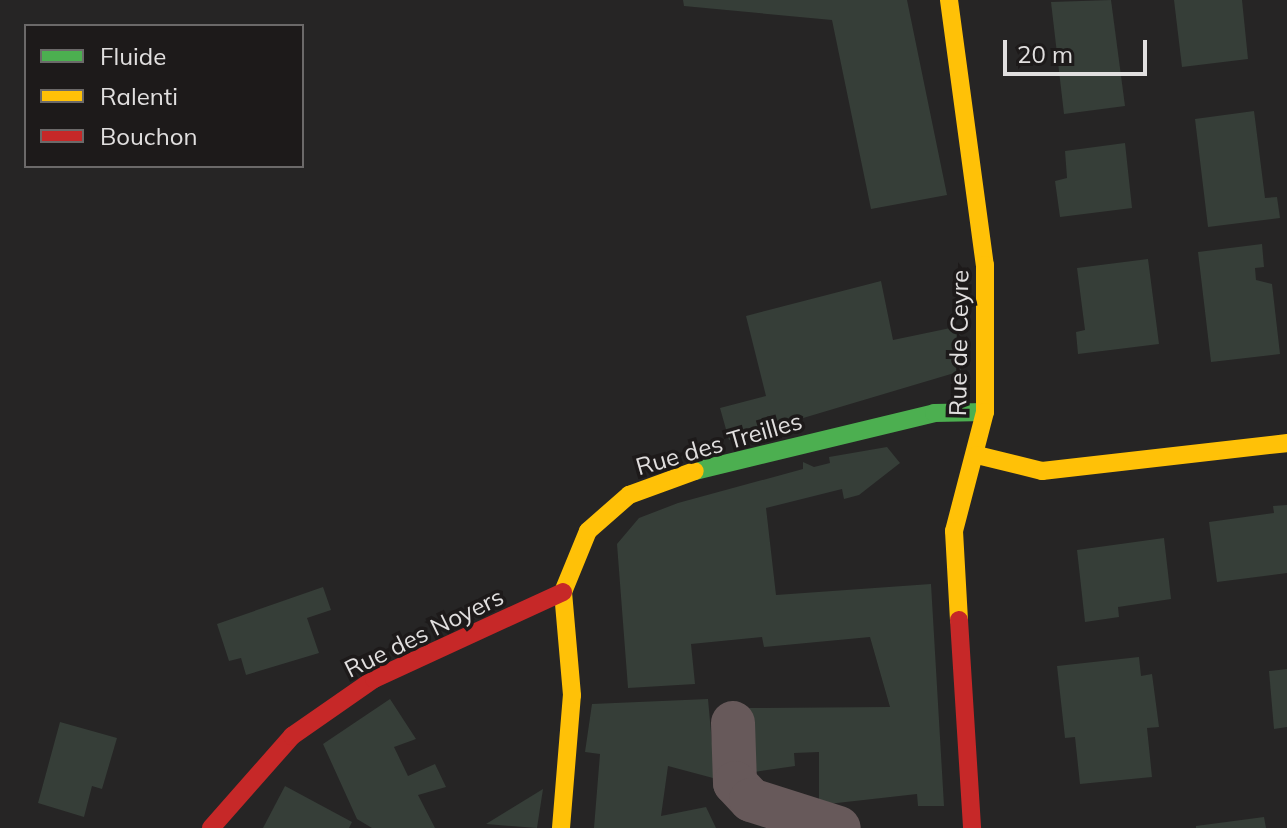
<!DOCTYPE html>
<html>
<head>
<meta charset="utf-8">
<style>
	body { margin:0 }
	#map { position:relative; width:1287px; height:828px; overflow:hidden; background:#262525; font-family:Mulish,sans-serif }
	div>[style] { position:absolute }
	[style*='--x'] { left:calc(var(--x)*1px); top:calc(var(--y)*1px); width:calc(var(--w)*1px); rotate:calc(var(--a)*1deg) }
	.building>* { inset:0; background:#363e38 }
	.street>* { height:44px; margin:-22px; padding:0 22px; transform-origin:22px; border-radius:22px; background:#67595a }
	.fast>* { height:18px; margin:-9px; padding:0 9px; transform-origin:9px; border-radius:9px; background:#4caf50 }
	.slow>* { height:18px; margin:-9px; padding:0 9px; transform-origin:9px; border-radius:9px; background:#ffc107 }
	.jam>* { height:18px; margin:-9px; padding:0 9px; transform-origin:9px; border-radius:9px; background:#c62828 }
	span { translate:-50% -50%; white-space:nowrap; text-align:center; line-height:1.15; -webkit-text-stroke:7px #1d1a1a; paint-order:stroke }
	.street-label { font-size:24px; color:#e1dfdf }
	.legend { position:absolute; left:24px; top:24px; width:280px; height:144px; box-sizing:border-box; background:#1d1a1a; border:2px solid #6b6969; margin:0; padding:10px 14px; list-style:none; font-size:24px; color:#e1dfdf }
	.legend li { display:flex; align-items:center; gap:16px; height:40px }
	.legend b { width:40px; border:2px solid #6b6969 }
	.scale { position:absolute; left:1003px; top:40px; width:144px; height:36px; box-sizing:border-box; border:4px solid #e1dfdf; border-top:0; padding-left:10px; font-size:24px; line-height:28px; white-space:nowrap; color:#e1dfdf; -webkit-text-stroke:6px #1d1a1a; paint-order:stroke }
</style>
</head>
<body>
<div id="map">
	<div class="building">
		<i style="clip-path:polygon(683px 0,907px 0,947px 195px,871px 209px,832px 20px,684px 6px)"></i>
		<i style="clip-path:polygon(1111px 0,1125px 106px,1064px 114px,1051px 2px)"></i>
		<i style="clip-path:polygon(1174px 0,1242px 0,1248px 59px,1182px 67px)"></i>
		<i style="clip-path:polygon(1254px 111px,1265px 198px,1277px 197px,1280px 218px,1208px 227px,1195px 119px)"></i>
		<i style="clip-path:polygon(1125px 143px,1132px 208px,1060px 217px,1055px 181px,1067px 178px,1065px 151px)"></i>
		<i style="clip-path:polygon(1262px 244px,1264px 267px,1255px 268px,1256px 280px,1272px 284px,1280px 354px,1211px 362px,1198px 252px)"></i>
		<i style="clip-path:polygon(1148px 259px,1159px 344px,1078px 354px,1076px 332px,1085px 330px,1077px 268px)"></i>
		<i style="clip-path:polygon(881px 281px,893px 340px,960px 326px,961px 371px,729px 440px,720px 408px,766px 396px,746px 316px)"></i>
		<i style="clip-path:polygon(887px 447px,900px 463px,859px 495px,844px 499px,842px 489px,766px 508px,776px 595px,931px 584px,944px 806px,918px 806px,917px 794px,819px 805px,819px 752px,794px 753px,795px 766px,754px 772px,749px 708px,890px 707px,870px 637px,764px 647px,762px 637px,691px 644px,695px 684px,628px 688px,617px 544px,639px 518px,678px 503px,803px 469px,803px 462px,814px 467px,830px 463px,829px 457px)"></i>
		<i style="clip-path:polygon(1287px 505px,1287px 573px,1217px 582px,1209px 522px,1274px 513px,1273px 506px)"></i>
		<i style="clip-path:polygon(1164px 538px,1171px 599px,1118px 607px,1119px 617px,1085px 622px,1077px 550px)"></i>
		<i style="clip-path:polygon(323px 587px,331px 610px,307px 618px,319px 653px,246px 675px,241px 658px,229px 661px,217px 624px)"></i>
		<i style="clip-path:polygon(1139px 657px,1141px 676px,1152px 674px,1159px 727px,1147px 728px,1152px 777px,1080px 784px,1075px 737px,1065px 738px,1057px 666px)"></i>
		<i style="clip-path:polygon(1287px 669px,1287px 727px,1274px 729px,1269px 671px)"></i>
		<i style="clip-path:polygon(390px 699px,416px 739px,394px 747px,408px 776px,435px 764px,446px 787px,418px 795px,435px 828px,372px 828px,357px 819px,323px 744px)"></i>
		<i style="clip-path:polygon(708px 699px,712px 743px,718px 744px,713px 778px,668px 766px,661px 816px,706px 807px,716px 828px,594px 828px,600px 754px,585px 752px,592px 704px)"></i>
		<i style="clip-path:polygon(60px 722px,117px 738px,102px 789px,92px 786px,84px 817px,38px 803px)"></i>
		<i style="clip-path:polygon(285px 786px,352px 822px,349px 828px,263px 828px)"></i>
		<i style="clip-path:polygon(543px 789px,537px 828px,486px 824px)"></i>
		<i style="clip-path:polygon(1264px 817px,1266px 828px,1196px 828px,1196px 826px)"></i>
	</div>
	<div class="street">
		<i style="--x:733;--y:723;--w:60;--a:88.1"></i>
		<i style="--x:735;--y:783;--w:23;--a:47"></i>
		<i style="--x:751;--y:800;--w:92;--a:17.7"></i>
	</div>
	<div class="fast">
		<i style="--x:695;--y:471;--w:246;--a:-13.6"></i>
		<i style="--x:934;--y:413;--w:51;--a:-1.1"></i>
	</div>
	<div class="slow">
		<i style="--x:949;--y:0;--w:267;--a:82.3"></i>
		<i style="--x:985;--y:265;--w:147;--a:90"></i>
		<i style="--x:985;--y:412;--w:123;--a:104.6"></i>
		<i style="--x:954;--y:531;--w:89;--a:86.8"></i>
		<i style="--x:977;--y:455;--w:67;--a:13.8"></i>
		<i style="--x:1042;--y:471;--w:247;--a:-6.5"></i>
		<i style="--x:561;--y:828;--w:133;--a:-85.3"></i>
		<i style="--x:572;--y:695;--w:103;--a:-95"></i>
		<i style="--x:563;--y:592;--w:66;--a:-67.7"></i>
		<i style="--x:588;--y:531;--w:55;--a:-41.3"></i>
		<i style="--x:629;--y:495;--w:70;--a:-20"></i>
	</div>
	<div class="jam">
		<i style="--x:959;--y:620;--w:208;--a:86.4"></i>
		<i style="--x:211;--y:828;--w:123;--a:-48.6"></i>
		<i style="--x:292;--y:736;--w:100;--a:-34.8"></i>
		<i style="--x:374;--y:679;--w:208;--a:-24.7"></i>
	</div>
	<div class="street-label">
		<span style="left:959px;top:343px;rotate:-89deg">Rue de Ceyre</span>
		<span style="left:719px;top:444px;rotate:-16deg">Rue des Treilles</span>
		<span style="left:424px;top:633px;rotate:-26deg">Rue des Noyers</span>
	</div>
	<ul class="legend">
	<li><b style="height:10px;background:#4caf50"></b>Fluide</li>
	<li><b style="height:10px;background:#ffc107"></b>Ralenti</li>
	<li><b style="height:10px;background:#c62828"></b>Bouchon</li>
	</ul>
	<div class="scale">20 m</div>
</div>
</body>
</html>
